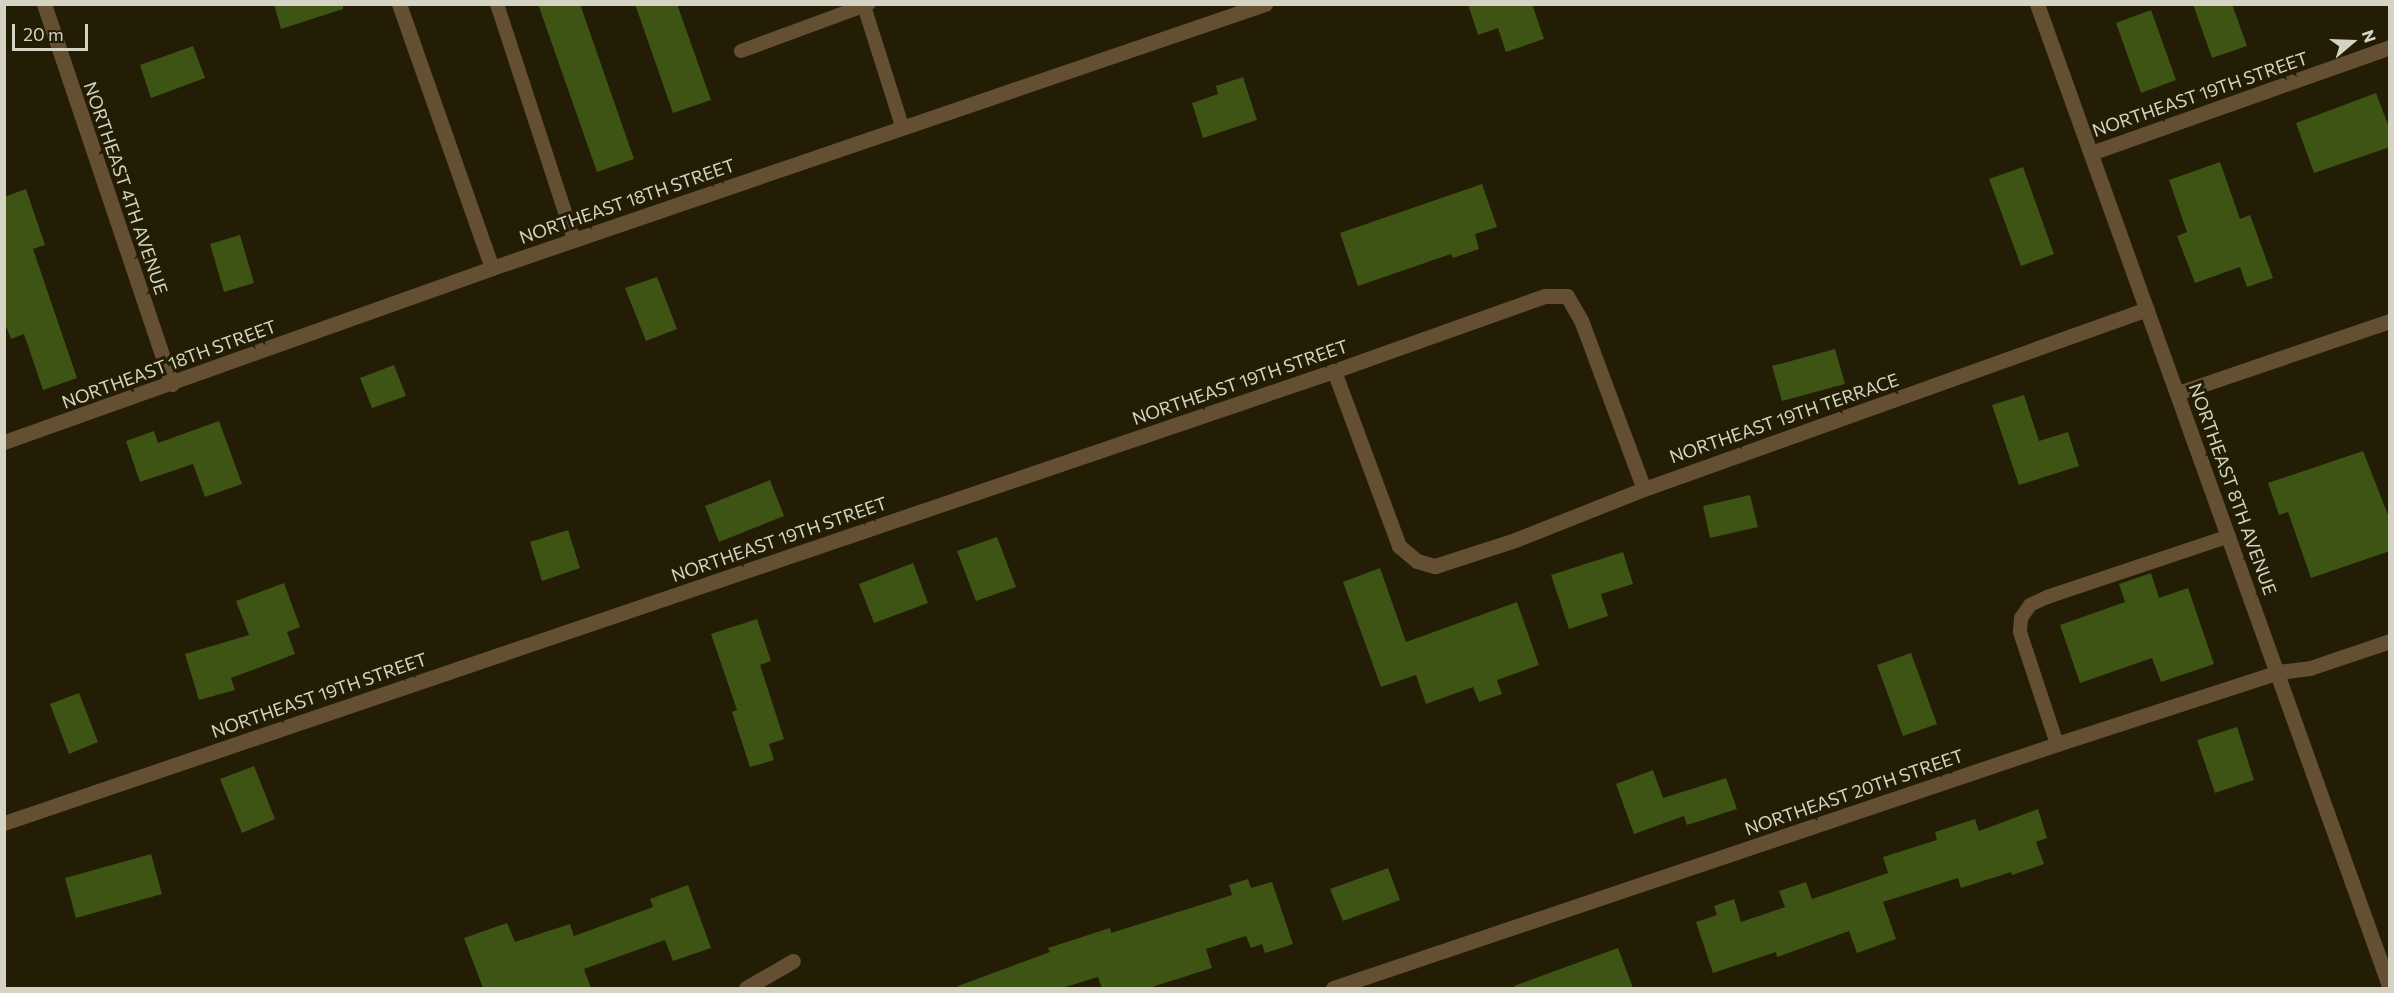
<!DOCTYPE html>
<html>
<head>
<meta charset="utf-8">
<style>
	body { margin:0 }
	#map { position:relative; width:2394px; height:993px; overflow:hidden; background:#221d04; font-family:Commissioner,sans-serif }
	div>[style] { position:absolute }
	[style*='--x'] { left:calc(var(--x)*1px); top:calc(var(--y)*1px); width:calc(var(--w)*1px); rotate:calc(var(--a)*1deg) }
	.building>* { inset:0; background:#3e5414 }
	.service>* { height:14px; margin:-7px; padding:0 7px; transform-origin:7px; border-radius:7px; background:#654f33 }
	.minor>* { height:15px; margin:-7.5px; padding:0 7.5px; transform-origin:7.5px; border-radius:7.5px; background:#654f33 }
	.tertiary>* { height:15px; margin:-7.5px; padding:0 7.5px; transform-origin:7.5px; border-radius:7.5px; background:#654f33 }
	span { translate:-50% -50%; white-space:nowrap; text-align:center; line-height:1.15; -webkit-text-stroke:6px #221d04; paint-order:stroke }
	.street-label { font-size:18px; color:#d5d3c4 }
	.frame { position:absolute; inset:0; border:6px solid #d5d3c4; pointer-events:none }
	.north { position:absolute; left:2322px; top:12px; width:60px; height:60px; -webkit-text-stroke:4px #221d04; paint-order:stroke; rotate:71deg; font-size:16px; font-weight:700; line-height:24px; text-align:center; color:#d5d3c4 }
	.north::after { content:''; display:block; margin:auto; width:21px; height:27px; background:#d5d3c4; clip-path:polygon(50% 0,100% 100%,50% 72%,0 100%) }
	.scale { position:absolute; left:12px; top:24px; width:76px; height:27px; box-sizing:border-box; border:3px solid #d5d3c4; border-top:0; padding-left:8px; font-size:18px; line-height:21px; white-space:nowrap; color:#d5d3c4; -webkit-text-stroke:4px #221d04; paint-order:stroke }
</style>
</head>
<body>
<div id="map">
	<div class="building">
		<i style="clip-path:polygon(274px 4px,343px 4px,343px 9px,281px 29px)"></i>
		<i style="clip-path:polygon(538px 4px,580px 4px,634px 159px,597px 172px)"></i>
		<i style="clip-path:polygon(635px 4px,677px 4px,711px 100px,673px 113px)"></i>
		<i style="clip-path:polygon(1468px 4px,1532px 4px,1544px 39px,1506px 52px,1498px 28px,1478px 35px)"></i>
		<i style="clip-path:polygon(2193px 4px,2232px 4px,2247px 46px,2212px 58px)"></i>
		<i style="clip-path:polygon(2151px 10px,2176px 80px,2141px 93px,2116px 23px)"></i>
		<i style="clip-path:polygon(193px 46px,205px 78px,151px 98px,140px 65px)"></i>
		<i style="clip-path:polygon(1243px 77px,1257px 120px,1203px 138px,1192px 103px,1218px 94px,1216px 86px)"></i>
		<i style="clip-path:polygon(2376px 93px,2390px 130px,2390px 147px,2314px 173px,2296px 123px)"></i>
		<i style="clip-path:polygon(2220px 162px,2240px 219px,2250px 215px,2273px 278px,2247px 287px,2240px 267px,2195px 283px,2177px 236px,2187px 232px,2169px 180px)"></i>
		<i style="clip-path:polygon(2023px 167px,2054px 254px,2021px 266px,1989px 179px)"></i>
		<i style="clip-path:polygon(1482px 184px,1497px 227px,1475px 234px,1479px 249px,1453px 258px,1451px 254px,1358px 286px,1340px 233px)"></i>
		<i style="clip-path:polygon(26px 189px,45px 245px,33px 249px,77px 378px,43px 390px,24px 334px,11px 339px,4px 321px,4px 197px)"></i>
		<i style="clip-path:polygon(240px 235px,254px 283px,224px 292px,210px 244px)"></i>
		<i style="clip-path:polygon(657px 277px,677px 329px,646px 341px,625px 288px)"></i>
		<i style="clip-path:polygon(1835px 349px,1845px 384px,1782px 401px,1772px 366px)"></i>
		<i style="clip-path:polygon(394px 365px,406px 396px,372px 408px,360px 378px)"></i>
		<i style="clip-path:polygon(2024px 395px,2039px 441px,2068px 432px,2079px 466px,2019px 485px,1992px 405px)"></i>
		<i style="clip-path:polygon(219px 421px,242px 484px,205px 497px,193px 464px,140px 482px,126px 441px,154px 431px,158px 443px)"></i>
		<i style="clip-path:polygon(2363px 451px,2390px 520px,2390px 551px,2311px 578px,2288px 512px,2279px 515px,2268px 483px)"></i>
		<i style="clip-path:polygon(770px 480px,784px 516px,719px 542px,705px 506px)"></i>
		<i style="clip-path:polygon(1750px 495px,1758px 527px,1710px 538px,1703px 506px)"></i>
		<i style="clip-path:polygon(568px 530px,580px 568px,542px 581px,530px 542px)"></i>
		<i style="clip-path:polygon(997px 537px,1016px 587px,976px 601px,957px 551px)"></i>
		<i style="clip-path:polygon(1623px 552px,1633px 584px,1601px 594px,1608px 616px,1569px 629px,1551px 575px)"></i>
		<i style="clip-path:polygon(913px 563px,928px 603px,874px 623px,859px 584px)"></i>
		<i style="clip-path:polygon(1380px 568px,1406px 642px,1517px 602px,1539px 665px,1497px 680px,1502px 694px,1479px 702px,1473px 687px,1426px 704px,1416px 675px,1381px 687px,1343px 582px)"></i>
		<i style="clip-path:polygon(2151px 573px,2159px 598px,2188px 588px,2214px 664px,2161px 682px,2152px 658px,2080px 683px,2060px 625px,2125px 602px,2119px 584px)"></i>
		<i style="clip-path:polygon(284px 583px,300px 627px,287px 632px,295px 654px,231px 678px,235px 690px,199px 700px,185px 654px,249px 635px,236px 601px)"></i>
		<i style="clip-path:polygon(757px 619px,771px 661px,760px 665px,784px 739px,769px 744px,774px 760px,750px 767px,732px 712px,737px 710px,711px 634px)"></i>
		<i style="clip-path:polygon(1911px 653px,1937px 724px,1903px 736px,1877px 665px)"></i>
		<i style="clip-path:polygon(79px 693px,98px 742px,69px 754px,50px 704px)"></i>
		<i style="clip-path:polygon(2237px 727px,2254px 780px,2215px 793px,2197px 740px)"></i>
		<i style="clip-path:polygon(254px 766px,275px 819px,242px 833px,220px 779px)"></i>
		<i style="clip-path:polygon(1653px 770px,1663px 798px,1726px 778px,1737px 809px,1687px 825px,1684px 816px,1634px 834px,1616px 784px)"></i>
		<i style="clip-path:polygon(2038px 809px,2047px 838px,2036px 842px,2044px 864px,2012px 875px,2011px 872px,1961px 888px,1958px 878px,1883px 902px,1896px 939px,1857px 953px,1849px 931px,1777px 957px,1776px 952px,1713px 973px,1696px 922px,1717px 915px,1714px 906px,1734px 899px,1741px 922px,1785px 907px,1779px 891px,1806px 882px,1812px 899px,1888px 873px,1883px 857px,1937px 840px,1935px 832px,1975px 819px,1979px 831px)"></i>
		<i style="clip-path:polygon(151px 854px,162px 894px,76px 918px,65px 878px)"></i>
		<i style="clip-path:polygon(1388px 868px,1400px 900px,1343px 921px,1330px 889px)"></i>
		<i style="clip-path:polygon(1248px 879px,1251px 888px,1272px 882px,1293px 944px,1265px 953px,1262px 944px,1251px 948px,1246px 936px,1206px 949px,1212px 968px,1149px 988px,1102px 988px,1098px 977px,1062px 988px,958px 988px,958px 986px,1050px 952px,1048px 948px,1110px 928px,1111px 933px,1232px 895px,1229px 885px)"></i>
		<i style="clip-path:polygon(688px 885px,711px 948px,673px 961px,665px 940px,584px 969px,591px 988px,483px 988px,464px 938px,507px 923px,515px 942px,570px 924px,574px 936px,653px 907px,650px 899px)"></i>
		<i style="clip-path:polygon(1618px 948px,1633px 988px,1515px 988px,1514px 986px)"></i>
	</div>
	<div class="service">
		<i style="--x:497;--y:4;--w:248;--a:71.9"></i>
		<i style="--x:864;--y:6;--w:126;--a:72.4"></i>
		<i style="--x:741;--y:51;--w:136;--a:-20.2"></i>
		<i style="--x:2057;--y:744;--w:118;--a:-108.3"></i>
		<i style="--x:2020;--y:632;--w:14;--a:-86"></i>
		<i style="--x:2021;--y:618;--w:16;--a:-55"></i>
		<i style="--x:2030;--y:605;--w:19;--a:-25"></i>
		<i style="--x:2047;--y:597;--w:192;--a:-18.5"></i>
	</div>
	<div class="minor">
		<i style="--x:44;--y:4;--w:401;--a:71.4"></i>
		<i style="--x:399;--y:4;--w:280;--a:70.6"></i>
		<i style="--x:2091;--y:153;--w:317;--a:-19.5"></i>
		<i style="--x:1334;--y:371;--w:187;--a:69.6"></i>
		<i style="--x:1399;--y:546;--w:23;--a:40"></i>
		<i style="--x:1417;--y:561;--w:19;--a:16"></i>
		<i style="--x:1435;--y:566;--w:84;--a:-18"></i>
		<i style="--x:1515;--y:540;--w:139;--a:-21.6"></i>
		<i style="--x:1644;--y:489;--w:534;--a:-19.69"></i>
		<i style="--x:4;--y:442;--w:518;--a:-19.62"></i>
		<i style="--x:492;--y:268;--w:817;--a:-18.86"></i>
		<i style="--x:4;--y:823;--w:1405;--a:-18.77"></i>
		<i style="--x:1334;--y:371;--w:224;--a:-19.6"></i>
		<i style="--x:1545;--y:296;--w:22;--a:0"></i>
		<i style="--x:1567;--y:296;--w:28;--a:60"></i>
		<i style="--x:1581;--y:320;--w:180;--a:69.6"></i>
		<i style="--x:746;--y:988;--w:54;--a:-29.9"></i>
		<i style="--x:1333;--y:988;--w:764;--a:-18.62"></i>
		<i style="--x:2057;--y:744;--w:232;--a:-18"></i>
		<i style="--x:2278;--y:672;--w:32;--a:-7"></i>
		<i style="--x:2310;--y:668;--w:84;--a:-18.6"></i>
	</div>
	<div class="tertiary">
		<i style="--x:2037;--y:4;--w:1045;--a:70.27"></i>
		<i style="--x:2178;--y:393;--w:224;--a:-18.8"></i>
	</div>
	<div class="street-label">
		<span style="left:2200px;top:94px;rotate:-19deg">NORTHEAST 19TH STREET</span>
		<span style="left:126px;top:188px;rotate:71deg">NORTHEAST 4TH AVENUE</span>
		<span style="left:627px;top:201px;rotate:-19deg">NORTHEAST 18TH STREET</span>
		<span style="left:169px;top:364px;rotate:-20deg">NORTHEAST 18TH STREET</span>
		<span style="left:1240px;top:382px;rotate:-19deg">NORTHEAST 19TH STREET</span>
		<span style="left:1784px;top:418px;rotate:-19deg">NORTHEAST 19TH TERRACE</span>
		<span style="left:2233px;top:489px;rotate:70deg">NORTHEAST 8TH AVENUE</span>
		<span style="left:779px;top:539px;rotate:-19deg">NORTHEAST 19TH STREET</span>
		<span style="left:319px;top:695px;rotate:-19deg">NORTHEAST 19TH STREET</span>
		<span style="left:1854px;top:792px;rotate:-19deg">NORTHEAST 20TH STREET</span>
	</div>
	<div class="frame"></div>
	<div class="north">N</div>
	<div class="scale">20 m</div>
</div>
</body>
</html>
